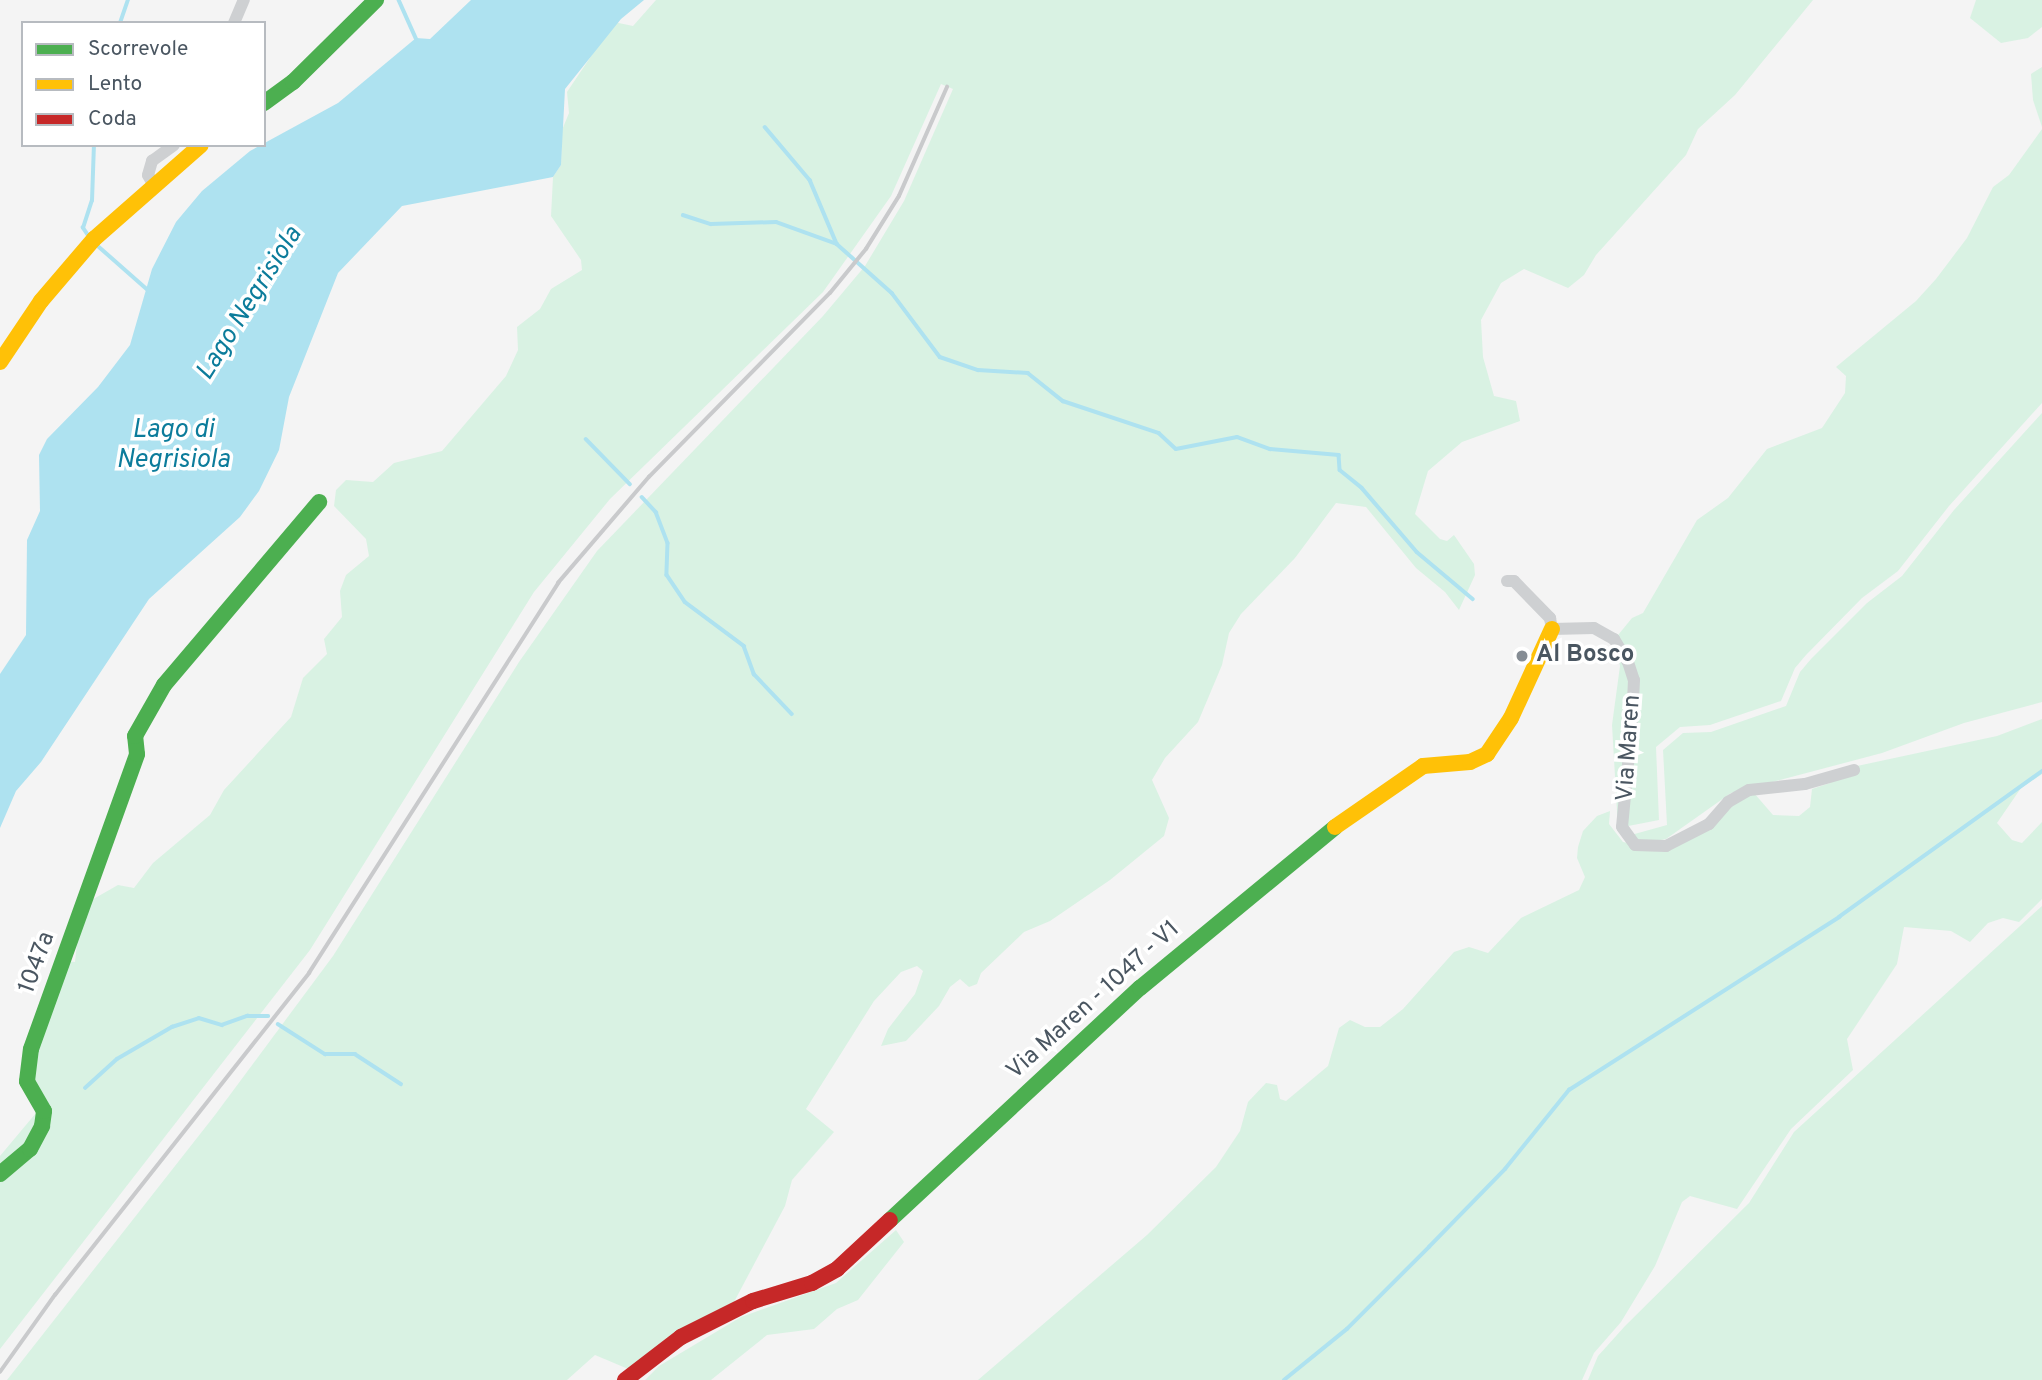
<!DOCTYPE html>
<html>
<head>
<meta charset="utf-8">
<style>
	body { margin:0 }
	#map { position:relative; width:2042px; height:1380px; overflow:hidden; background:#f4f4f4; font-family:Overpass,sans-serif }
	div>[style] { position:absolute }
	[style*='--x'] { left:calc(var(--x)*1px); top:calc(var(--y)*1px); width:calc(var(--w)*1px); rotate:calc(var(--a)*1deg) }
	.green>* { inset:0; background:#d9f2e3 }
	.water>* { inset:0; background:#aee2f0 }
	.stream>* { height:3.5px; margin:-1.75px; padding:0 1.75px; transform-origin:1.75px; border-radius:1.75px; background:#aee2f0 }
	.street>* { height:12px; margin:-6px; padding:0 6px; transform-origin:6px; border-radius:6px; background:#ced0d2 }
	.fast>* { height:16px; margin:-8px; padding:0 8px; transform-origin:8px; border-radius:8px; background:#4caf50 }
	.slow>* { height:16px; margin:-8px; padding:0 8px; transform-origin:8px; border-radius:8px; background:#ffc107 }
	.jam>* { height:16px; margin:-8px; padding:0 8px; transform-origin:8px; border-radius:8px; background:#c62828 }
	.rail>* { height:3.5px; margin:-1.75px; padding:0 1.75px; transform-origin:1.75px; border-radius:1.75px; background:#c9cacc }
	.dots>* { width:19px; height:19px; translate:-50% -50%; box-sizing:border-box; border:4px solid #fff; border-radius:50% }
	span { translate:-50% -50%; white-space:nowrap; text-align:center; line-height:1.15; -webkit-text-stroke:7px #fff; paint-order:stroke }
	.poi-label { font-size:24px; color:#4a5661; font-weight:700 }
	.left { translate:0 -50%; text-align:left }
	.street-label { font-size:24px; color:#4a5661 }
	.water-label { font-size:26px; color:#0c7c9b; font-style:italic }
	.legend { position:absolute; left:21px; top:21px; width:245px; height:126px; box-sizing:border-box; background:#fff; border:2px solid #b7bbc0; margin:0; padding:9px 12px; list-style:none; font-size:21px; color:#4a5661 }
	.legend li { display:flex; align-items:center; gap:14px; height:35px }
	.legend b { width:35px; border:2px solid #b7bbc0 }
</style>
</head>
<body>
<div id="map">
	<div class="green">
		<i style="clip-path:polygon(656px 0,1813px 0,1735px 95px,1698px 129px,1686px 155px,1596px 255px,1584px 275px,1568px 288px,1524px 269px,1501px 283px,1481px 320px,1483px 357px,1494px 396px,1516px 401px,1520px 421px,1462px 442px,1428px 471px,1415px 514px,1440px 539px,1447px 541px,1454px 535px,1474px 564px,1475px 575px,1459px 610px,1445px 592px,1416px 568px,1366px 507px,1336px 503px,1295px 558px,1241px 614px,1229px 633px,1222px 665px,1198px 722px,1165px 758px,1152px 780px,1169px 818px,1164px 836px,1110px 880px,1050px 921px,1024px 932px,981px 973px,977px 984px,969px 987px,960px 979px,950px 987px,939px 1006px,906px 1041px,881px 1046px,888px 1029px,915px 994px,923px 971px,917px 966px,901px 972px,874px 1001px,806px 1109px,834px 1132px,792px 1180px,785px 1206px,734px 1302px,633px 1371px,595px 1355px,567px 1380px,7px 1380px,215px 1115px,333px 956px,519px 662px,597px 551px,823px 316px,865px 266px,904px 201px,953px 89px,941px 84px,891px 196px,823px 292px,610px 499px,534px 592px,310px 950px,0 1349px,0 1156px,36px 1113px,24px 1045px,56px 960px,75px 962px,81px 906px,118px 885px,134px 888px,153px 863px,210px 815px,224px 790px,291px 717px,303px 678px,327px 654px,324px 639px,342px 617px,340px 591px,346px 575px,369px 556px,366px 539px,334px 506px,336px 490px,346px 480px,373px 482px,394px 463px,442px 451px,506px 376px,518px 350px,517px 327px,540px 309px,551px 289px,582px 270px,581px 260px,551px 216px,553px 177px,561px 165px,562px 130px,569px 113px,567px 92px,614px 22px,633px 26px)"></i>
		<i style="clip-path:polygon(1976px 0,2042px 0,2042px 27px,2028px 38px,2001px 43px,1970px 18px)"></i>
		<i style="clip-path:polygon(2042px 67px,2042px 127px,2033px 100px,2031px 74px)"></i>
		<i style="clip-path:polygon(2042px 129px,2042px 403px,1949px 506px,1898px 571px,1862px 598px,1806px 655px,1795px 668px,1781px 701px,1710px 725px,1680px 727px,1656px 747px,1659px 820px,1618px 828px,1612px 725px,1620px 666px,1614px 640px,1632px 618px,1643px 613px,1697px 520px,1728px 498px,1767px 449px,1822px 428px,1845px 393px,1846px 376px,1836px 367px,1916px 301px,1936px 279px,1967px 238px,1993px 187px,2009px 175px)"></i>
		<i style="clip-path:polygon(2042px 413px,2042px 702px,1964px 723px,1882px 753px,1731px 793px,1666px 839px,1645px 843px,1631px 835px,1667px 825px,1663px 750px,1683px 733px,1711px 732px,1786px 706px,1800px 672px,1811px 659px,1867px 603px,1902px 576px,1954px 510px)"></i>
		<i style="clip-path:polygon(2042px 719px,2042px 774px,2021px 788px,1997px 823px,2012px 840px,2022px 843px,2042px 822px,2042px 899px,2019px 922px,2003px 918px,1988px 923px,1970px 942px,1951px 931px,1904px 927px,1897px 964px,1847px 1039px,1853px 1070px,1791px 1129px,1737px 1209px,1690px 1196px,1682px 1202px,1655px 1266px,1621px 1322px,1594px 1353px,1582px 1380px,978px 1380px,1147px 1235px,1216px 1167px,1240px 1131px,1248px 1102px,1266px 1083px,1277px 1085px,1280px 1099px,1286px 1101px,1328px 1066px,1339px 1028px,1350px 1020px,1365px 1027px,1380px 1027px,1403px 1009px,1454px 952px,1469px 947px,1488px 953px,1521px 918px,1579px 890px,1585px 877px,1577px 858px,1578px 847px,1583px 831px,1597px 816px,1610px 811px,1609px 824px,1623px 842px,1654px 848px,1754px 793px,1773px 815px,1799px 816px,1810px 807px,1812px 789px,1830px 783px,1843px 769px,1997px 736px)"></i>
		<i style="clip-path:polygon(2042px 906px,2042px 1380px,1588px 1380px,1598px 1356px,1625px 1326px,1749px 1203px,1794px 1132px)"></i>
		<i style="clip-path:polygon(896px 1230px,904px 1242px,858px 1300px,837px 1309px,814px 1329px,767px 1335px,711px 1380px,645px 1380px,659px 1366px,741px 1317px,836px 1283px)"></i>
	</div>
	<div class="water">
		<i style="clip-path:polygon(471px 0,644px 0,621px 19px,565px 89px,561px 165px,553px 177px,402px 206px,338px 273px,289px 397px,279px 450px,259px 491px,240px 517px,149px 599px,41px 762px,16px 791px,0 828px,0 674px,26px 635px,27px 540px,40px 511px,39px 455px,47px 439px,98px 387px,130px 345px,152px 269px,176px 222px,202px 191px,250px 151px,338px 103px,416px 38px,430px 39px)"></i>
	</div>
	<div class="stream">
		<i style="--x:399;--y:0;--w:42;--a:65.9"></i>
		<i style="--x:120;--y:23;--w:24;--a:-71"></i>
		<i style="--x:765;--y:127;--w:70;--a:49.7"></i>
		<i style="--x:810;--y:180;--w:69;--a:67.1"></i>
		<i style="--x:837;--y:244;--w:74;--a:41.7"></i>
		<i style="--x:892;--y:293;--w:80;--a:53.1"></i>
		<i style="--x:940;--y:357;--w:40;--a:18.9"></i>
		<i style="--x:978;--y:370;--w:50;--a:3.4"></i>
		<i style="--x:1028;--y:373;--w:45;--a:38.7"></i>
		<i style="--x:1063;--y:401;--w:101;--a:18.4"></i>
		<i style="--x:1159;--y:433;--w:23;--a:43"></i>
		<i style="--x:1176;--y:449;--w:62;--a:-11.1"></i>
		<i style="--x:1237;--y:437;--w:35;--a:20"></i>
		<i style="--x:1270;--y:449;--w:69;--a:5"></i>
		<i style="--x:1339;--y:455;--w:15;--a:86"></i>
		<i style="--x:1340;--y:470;--w:28;--a:39"></i>
		<i style="--x:1362;--y:488;--w:84;--a:49.3"></i>
		<i style="--x:1417;--y:552;--w:73;--a:40"></i>
		<i style="--x:683;--y:215;--w:29;--a:18"></i>
		<i style="--x:711;--y:224;--w:65;--a:-1.8"></i>
		<i style="--x:776;--y:222;--w:65;--a:19.8"></i>
		<i style="--x:89;--y:237;--w:11;--a:-124"></i>
		<i style="--x:83;--y:228;--w:28;--a:-72"></i>
		<i style="--x:92;--y:201;--w:56;--a:-88"></i>
		<i style="--x:97;--y:245;--w:68;--a:41.4"></i>
		<i style="--x:586;--y:439;--w:63;--a:45.6"></i>
		<i style="--x:642;--y:497;--w:21;--a:47"></i>
		<i style="--x:656;--y:512;--w:33;--a:69"></i>
		<i style="--x:668;--y:543;--w:32;--a:92"></i>
		<i style="--x:667;--y:575;--w:32;--a:56"></i>
		<i style="--x:685;--y:602;--w:74;--a:36.7"></i>
		<i style="--x:744;--y:646;--w:30;--a:70"></i>
		<i style="--x:754;--y:674;--w:55;--a:46.5"></i>
		<i style="--x:278;--y:1024;--w:56;--a:32.6"></i>
		<i style="--x:325;--y:1054;--w:30;--a:0"></i>
		<i style="--x:355;--y:1054;--w:55;--a:33.1"></i>
		<i style="--x:85;--y:1088;--w:43;--a:-42.2"></i>
		<i style="--x:117;--y:1059;--w:64;--a:-30.2"></i>
		<i style="--x:172;--y:1027;--w:28;--a:-18"></i>
		<i style="--x:199;--y:1018;--w:24;--a:17"></i>
		<i style="--x:222;--y:1025;--w:27;--a:-20"></i>
		<i style="--x:247;--y:1016;--w:21;--a:0"></i>
		<i style="--x:1284;--y:1380;--w:81;--a:-39"></i>
		<i style="--x:1347;--y:1329;--w:116;--a:-45"></i>
		<i style="--x:1429;--y:1247;--w:109;--a:-45.7"></i>
		<i style="--x:1505;--y:1169;--w:102;--a:-51"></i>
		<i style="--x:1569;--y:1090;--w:321;--a:-32.6"></i>
		<i style="--x:1839;--y:917;--w:250;--a:-35.7"></i>
	</div>
	<div class="street">
		<i style="--x:234;--y:23;--w:25;--a:-67"></i>
		<i style="--x:153;--y:184;--w:10;--a:-119"></i>
		<i style="--x:148;--y:175;--w:15;--a:-74"></i>
		<i style="--x:152;--y:161;--w:27;--a:-36"></i>
		<i style="--x:1507;--y:581;--w:7;--a:0"></i>
		<i style="--x:1514;--y:581;--w:52;--a:45.8"></i>
		<i style="--x:1550;--y:618;--w:11;--a:80"></i>
		<i style="--x:1552;--y:629;--w:42;--a:-1.4"></i>
		<i style="--x:1594;--y:628;--w:23;--a:29"></i>
		<i style="--x:1614;--y:639;--w:27;--a:59"></i>
		<i style="--x:1628;--y:662;--w:19;--a:72"></i>
		<i style="--x:1634;--y:680;--w:43;--a:92.7"></i>
		<i style="--x:1632;--y:723;--w:104;--a:95.5"></i>
		<i style="--x:1622;--y:827;--w:22;--a:54"></i>
		<i style="--x:1635;--y:845;--w:31;--a:2"></i>
		<i style="--x:1666;--y:846;--w:48;--a:-27.1"></i>
		<i style="--x:1709;--y:824;--w:29;--a:-49"></i>
		<i style="--x:1728;--y:802;--w:24;--a:-30"></i>
		<i style="--x:1749;--y:790;--w:56;--a:-6.1"></i>
		<i style="--x:1805;--y:784;--w:51;--a:-15.9"></i>
	</div>
	<div class="fast">
		<i style="--x:264;--y:103;--w:36;--a:-36"></i>
		<i style="--x:293;--y:82;--w:117;--a:-44.7"></i>
		<i style="--x:0;--y:1174;--w:39;--a:-40"></i>
		<i style="--x:30;--y:1149;--w:26;--a:-62"></i>
		<i style="--x:42;--y:1126;--w:15;--a:-82"></i>
		<i style="--x:44;--y:1111;--w:34;--a:-120"></i>
		<i style="--x:27;--y:1081;--w:32;--a:-83"></i>
		<i style="--x:31;--y:1049;--w:313;--a:-70.2"></i>
		<i style="--x:137;--y:754;--w:18;--a:-96"></i>
		<i style="--x:135;--y:736;--w:59;--a:-60.4"></i>
		<i style="--x:164;--y:685;--w:240;--a:-49.7"></i>
		<i style="--x:890;--y:1220;--w:341;--a:-42.9"></i>
		<i style="--x:1140;--y:988;--w:253;--a:-39.5"></i>
	</div>
	<div class="slow">
		<i style="--x:0;--y:362;--w:73;--a:-56.1"></i>
		<i style="--x:41;--y:301;--w:82;--a:-49.5"></i>
		<i style="--x:94;--y:239;--w:142;--a:-41.3"></i>
		<i style="--x:1335;--y:827;--w:107;--a:-34.7"></i>
		<i style="--x:1423;--y:766;--w:47;--a:-4.9"></i>
		<i style="--x:1470;--y:762;--w:19;--a:-25"></i>
		<i style="--x:1487;--y:754;--w:43;--a:-56.3"></i>
		<i style="--x:1511;--y:718;--w:98;--a:-65.3"></i>
	</div>
	<div class="jam">
		<i style="--x:625;--y:1380;--w:71;--a:-37.5"></i>
		<i style="--x:681;--y:1337;--w:80;--a:-26.6"></i>
		<i style="--x:753;--y:1301;--w:62;--a:-17"></i>
		<i style="--x:812;--y:1283;--w:29;--a:-29"></i>
		<i style="--x:837;--y:1269;--w:72;--a:-42.8"></i>
	</div>
	<div class="rail">
		<i style="--x:0;--y:1372;--w:95;--a:-54.5"></i>
		<i style="--x:55;--y:1295;--w:410;--a:-51.7"></i>
		<i style="--x:309;--y:973;--w:463;--a:-57.4"></i>
		<i style="--x:558;--y:583;--w:140;--a:-49.4"></i>
		<i style="--x:649;--y:477;--w:258;--a:-45.5"></i>
		<i style="--x:830;--y:293;--w:57;--a:-50.7"></i>
		<i style="--x:866;--y:249;--w:62;--a:-58.1"></i>
		<i style="--x:899;--y:196;--w:119;--a:-66.2"></i>
	</div>
	<div class="dots">
		<i style="left:1522px;top:656px;background:#868d94"></i>
	</div>
	<div class="poi-label">
		<span class="left" style="left:1536px;top:656px">Al Bosco</span>
	</div>
	<div class="street-label">
		<span style="left:1630px;top:748px;rotate:-86deg">Via Maren</span>
		<span style="left:38px;top:963px;rotate:-70deg">1047a</span>
		<span style="left:1094px;top:1001px;rotate:-42deg">Via Maren - 1047 - V1</span>
	</div>
	<div class="water-label">
		<span style="left:250px;top:304px;rotate:-58deg">Lago Negrisiola</span>
		<span style="left:173px;top:446px">Lago di<br>Negrisiola</span>
	</div>
	<ul class="legend">
	<li><b style="height:9px;background:#4caf50"></b>Scorrevole</li>
	<li><b style="height:9px;background:#ffc107"></b>Lento</li>
	<li><b style="height:9px;background:#c62828"></b>Coda</li>
	</ul>
</div>
</body>
</html>
